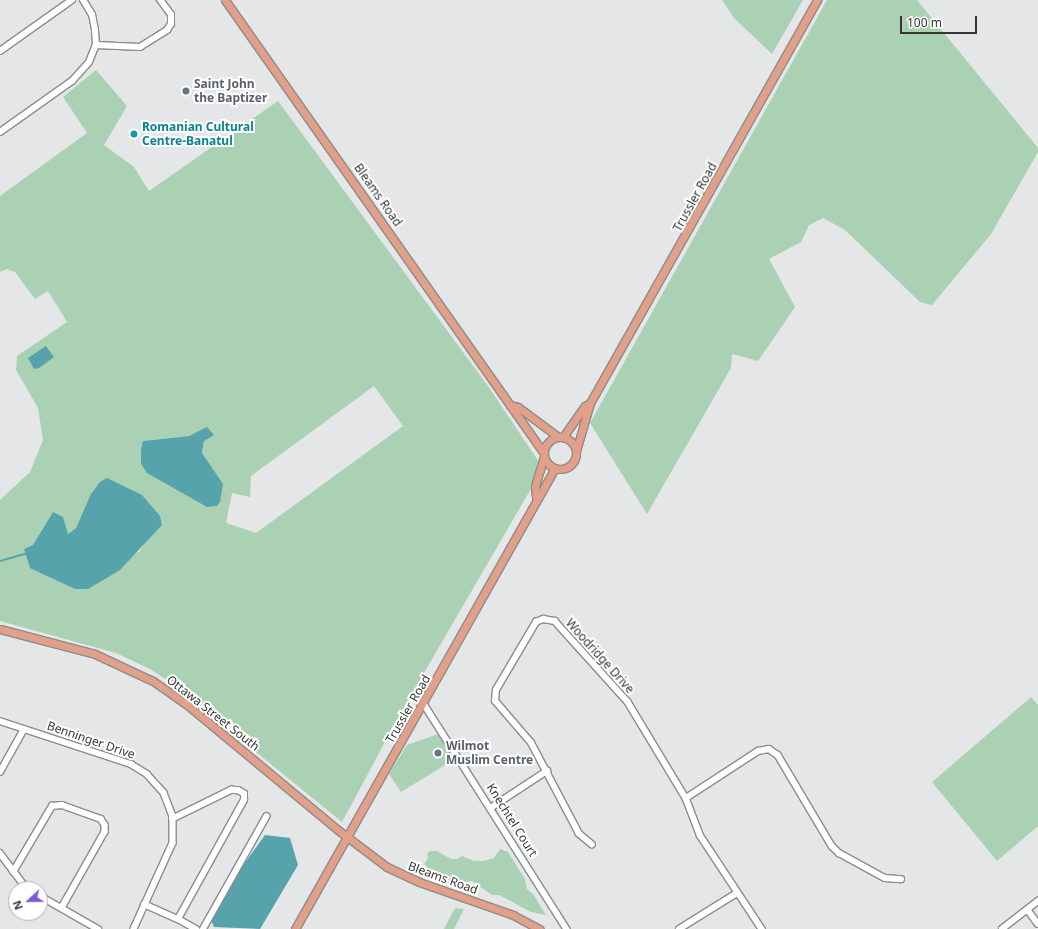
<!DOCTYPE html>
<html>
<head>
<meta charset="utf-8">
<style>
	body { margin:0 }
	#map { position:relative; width:1038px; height:929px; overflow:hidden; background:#e5e6e8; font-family:"Noto Sans",sans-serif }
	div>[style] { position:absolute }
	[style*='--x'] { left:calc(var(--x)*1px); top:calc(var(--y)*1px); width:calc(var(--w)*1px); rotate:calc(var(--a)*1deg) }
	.green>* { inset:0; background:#abd1b4 }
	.water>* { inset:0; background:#56a3ab }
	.stream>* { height:1.5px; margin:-0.75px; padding:0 0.75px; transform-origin:0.75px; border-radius:0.75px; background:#56a3ab }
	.roads { filter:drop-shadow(1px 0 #8b8c8d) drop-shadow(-1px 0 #8b8c8d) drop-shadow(0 1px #8b8c8d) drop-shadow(0 -1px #8b8c8d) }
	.minor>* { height:5.5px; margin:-2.75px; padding:0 2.75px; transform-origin:2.75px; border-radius:2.75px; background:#fff }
	.major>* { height:7px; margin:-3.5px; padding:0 3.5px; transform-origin:3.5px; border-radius:3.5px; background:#e3a089 }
	.major>.ring { margin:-3.5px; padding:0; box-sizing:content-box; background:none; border:7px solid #e3a089; border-radius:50% }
	.dots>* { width:11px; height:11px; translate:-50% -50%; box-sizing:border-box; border:2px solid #fff; border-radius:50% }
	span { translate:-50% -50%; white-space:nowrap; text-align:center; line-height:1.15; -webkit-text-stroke:4px #fff; paint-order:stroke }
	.worship-label { font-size:12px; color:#5b616d; font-weight:700 }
	.left { translate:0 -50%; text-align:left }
	.culture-label { font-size:12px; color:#0d838f; font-weight:700 }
	.street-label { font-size:12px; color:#353536 }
	.north { position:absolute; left:8px; top:881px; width:40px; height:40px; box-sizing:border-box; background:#fff; border:1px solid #aeaeaf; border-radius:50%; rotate:248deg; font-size:11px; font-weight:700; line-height:16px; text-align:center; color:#353536 }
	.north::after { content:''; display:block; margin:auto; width:14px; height:18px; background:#7c5ad4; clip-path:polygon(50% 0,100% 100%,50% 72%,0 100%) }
	.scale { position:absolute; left:900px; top:16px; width:77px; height:18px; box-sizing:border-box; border:2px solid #353536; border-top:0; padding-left:5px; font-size:12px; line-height:14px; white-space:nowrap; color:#353536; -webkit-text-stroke:3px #fff; paint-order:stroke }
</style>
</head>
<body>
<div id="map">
	<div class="green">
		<i style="clip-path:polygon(722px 0,803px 0,772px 54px,734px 18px)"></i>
		<i style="clip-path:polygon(827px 0,917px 0,1038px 148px,1038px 152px,991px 234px,932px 305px,920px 302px,845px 230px,823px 218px,809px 225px,801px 242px,769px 259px,795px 307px,758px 361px,732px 354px,731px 368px,647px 514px,590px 423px)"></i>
		<i style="clip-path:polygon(evenodd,96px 70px,127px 106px,104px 145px,134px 167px,149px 191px,278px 101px,488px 386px,543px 468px,399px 716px,342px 822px,170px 682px,150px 669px,116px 653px,0 621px,0 500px,30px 472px,43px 440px,38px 408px,16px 370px,17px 356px,67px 322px,48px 291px,35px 299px,15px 272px,7px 269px,0 272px,0 196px,87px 133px,63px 97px,96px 70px,374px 386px,403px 426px,256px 533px,226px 523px,232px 493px,250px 497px,251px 476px,374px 386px,96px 70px,207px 428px,208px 437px,204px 441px,202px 453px,208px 463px,143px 441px,189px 436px,207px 428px,96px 70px,91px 495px,153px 532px,139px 552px,24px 549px,68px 534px,76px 528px,91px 495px)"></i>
		<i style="clip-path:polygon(1031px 697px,1038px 705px,1038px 826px,997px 861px,932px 782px)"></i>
		<i style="clip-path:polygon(438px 734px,455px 759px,401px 792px,389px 774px,407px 745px)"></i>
		<i style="clip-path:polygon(500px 849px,508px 852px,525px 879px,527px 889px,533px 894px,546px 915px,531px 912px,499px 895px,492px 895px,472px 881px,459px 883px,430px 875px,424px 870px,428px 867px,424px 864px,428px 858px,427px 853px,431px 851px,437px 851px,451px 859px,457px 859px,462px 856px,474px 861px,483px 861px,494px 858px)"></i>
		<i style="clip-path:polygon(455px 908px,464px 909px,454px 929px,444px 929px)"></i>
	</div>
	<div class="water">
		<i style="clip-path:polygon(46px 346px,54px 357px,39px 368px,34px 369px,28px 358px)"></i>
		<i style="clip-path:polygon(207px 427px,214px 435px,204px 441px,202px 453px,223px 484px,220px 502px,217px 506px,207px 507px,147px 473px,141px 464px,141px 450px,143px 441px,189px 436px)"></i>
		<i style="clip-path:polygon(107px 478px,142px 495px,160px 516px,162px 525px,120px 570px,88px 589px,75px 589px,30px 568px,24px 549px,33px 545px,53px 512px,63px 517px,68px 534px,76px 528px,91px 494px,100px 482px)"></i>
		<i style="clip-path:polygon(265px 835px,290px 838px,298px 865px,260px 929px,214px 927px,211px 920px,225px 890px)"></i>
	</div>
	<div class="stream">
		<i style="--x:0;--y:561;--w:26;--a:-16"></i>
	</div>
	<div class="roads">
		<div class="minor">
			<i style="--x:96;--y:45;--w:44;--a:2.6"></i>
			<i style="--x:140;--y:47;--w:32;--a:-32"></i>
			<i style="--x:167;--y:30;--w:7;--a:-56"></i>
			<i style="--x:171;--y:24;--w:9;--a:-90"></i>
			<i style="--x:171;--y:15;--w:19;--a:-126"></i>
			<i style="--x:0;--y:51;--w:88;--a:-35.3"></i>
			<i style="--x:0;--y:132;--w:88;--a:-35.3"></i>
			<i style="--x:72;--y:81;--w:25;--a:-48"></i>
			<i style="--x:89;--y:62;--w:18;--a:-68"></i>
			<i style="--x:96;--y:45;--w:15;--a:-94"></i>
			<i style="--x:95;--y:30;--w:15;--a:-101"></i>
			<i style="--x:92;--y:15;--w:17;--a:-121"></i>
			<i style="--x:424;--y:704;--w:267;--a:57.6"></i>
			<i style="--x:0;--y:721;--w:138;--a:18.2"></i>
			<i style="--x:131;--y:764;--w:19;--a:32"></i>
			<i style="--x:147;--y:774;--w:25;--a:48"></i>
			<i style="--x:164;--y:793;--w:25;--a:69"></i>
			<i style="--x:173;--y:816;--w:27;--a:90"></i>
			<i style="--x:173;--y:843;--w:94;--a:114.4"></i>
			<i style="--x:0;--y:772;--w:49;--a:-60.8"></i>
			<i style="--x:686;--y:798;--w:86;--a:-33.1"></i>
			<i style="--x:758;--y:751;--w:11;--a:-10"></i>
			<i style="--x:769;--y:749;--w:11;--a:34"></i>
			<i style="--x:778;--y:755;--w:106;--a:59.3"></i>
			<i style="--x:832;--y:846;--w:10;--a:45"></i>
			<i style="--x:839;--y:853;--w:52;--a:28.5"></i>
			<i style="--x:885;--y:878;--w:16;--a:4"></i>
			<i style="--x:492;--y:807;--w:66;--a:-33.2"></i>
			<i style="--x:592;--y:845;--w:17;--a:-140"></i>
			<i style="--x:579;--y:834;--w:103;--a:-117.8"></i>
			<i style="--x:531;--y:743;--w:55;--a:-130.6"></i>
			<i style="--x:495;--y:701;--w:11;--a:-85"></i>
			<i style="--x:496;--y:690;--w:79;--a:-59.5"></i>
			<i style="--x:536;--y:622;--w:8;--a:-23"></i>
			<i style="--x:543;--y:619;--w:12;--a:9"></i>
			<i style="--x:555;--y:621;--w:109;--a:48"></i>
			<i style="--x:628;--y:702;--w:112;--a:58.9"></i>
			<i style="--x:686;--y:798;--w:40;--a:69"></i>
			<i style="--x:700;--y:835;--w:113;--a:56.6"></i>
			<i style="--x:0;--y:853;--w:45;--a:53.1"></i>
			<i style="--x:13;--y:872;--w:77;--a:-59.4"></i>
			<i style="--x:52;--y:806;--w:10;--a:-6"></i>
			<i style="--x:62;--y:805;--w:41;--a:19.7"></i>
			<i style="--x:101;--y:819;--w:7;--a:56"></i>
			<i style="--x:105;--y:825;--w:7;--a:90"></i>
			<i style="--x:105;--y:832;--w:87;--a:119.5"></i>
			<i style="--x:40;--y:896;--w:67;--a:29.6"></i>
			<i style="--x:144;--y:904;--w:37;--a:24"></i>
			<i style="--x:178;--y:919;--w:136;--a:-61"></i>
			<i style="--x:244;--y:800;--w:6;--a:-90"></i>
			<i style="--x:244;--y:794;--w:6;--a:-149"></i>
			<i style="--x:239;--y:791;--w:7;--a:-172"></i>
			<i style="--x:232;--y:790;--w:66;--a:153.8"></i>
			<i style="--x:1028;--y:910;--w:17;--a:54"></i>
			<i style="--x:178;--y:919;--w:21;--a:29"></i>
			<i style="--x:203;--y:929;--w:129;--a:-60.6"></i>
			<i style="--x:679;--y:929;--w:68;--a:-31.8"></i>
			<i style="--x:1002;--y:929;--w:46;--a:-37.9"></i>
		</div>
		<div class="major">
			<i style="--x:225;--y:0;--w:553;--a:54.87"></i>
			<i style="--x:510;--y:405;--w:8;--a:14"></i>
			<i style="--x:518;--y:407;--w:49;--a:36.6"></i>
			<i class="ring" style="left:544px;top:437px;width:25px;height:25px"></i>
			<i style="--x:563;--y:437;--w:38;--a:-55"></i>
			<i style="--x:585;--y:406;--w:6;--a:-31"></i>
			<i style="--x:576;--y:451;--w:50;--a:-73.7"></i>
			<i style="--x:590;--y:403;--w:463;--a:-60.6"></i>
			<i style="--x:536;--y:497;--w:11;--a:-95"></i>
			<i style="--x:535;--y:486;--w:30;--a:-73"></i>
			<i style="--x:0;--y:629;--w:98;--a:14.7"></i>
			<i style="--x:95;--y:654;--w:64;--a:25"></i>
			<i style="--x:153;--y:681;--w:39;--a:35"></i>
			<i style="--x:185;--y:703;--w:199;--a:39.7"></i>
			<i style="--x:338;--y:830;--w:61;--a:37.1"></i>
			<i style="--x:387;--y:867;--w:35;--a:25"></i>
			<i style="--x:419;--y:882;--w:100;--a:19.3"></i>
			<i style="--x:513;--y:915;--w:30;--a:28"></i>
			<i style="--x:295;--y:929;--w:529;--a:-60.58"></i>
		</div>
	</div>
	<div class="dots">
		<i style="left:186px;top:91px;background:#6b7280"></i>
		<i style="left:134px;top:134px;background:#0f9aa8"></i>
		<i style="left:438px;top:753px;background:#6b7280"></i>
	</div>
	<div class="worship-label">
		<span class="left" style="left:194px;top:91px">Saint John<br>the Baptizer</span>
		<span class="left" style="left:446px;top:753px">Wilmot<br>Muslim Centre</span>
	</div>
	<div class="culture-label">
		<span class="left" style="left:142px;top:134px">Romanian Cultural<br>Centre-Banatul</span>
	</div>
	<div class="street-label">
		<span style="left:378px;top:195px;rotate:55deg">Bleams Road</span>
		<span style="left:695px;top:197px;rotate:-61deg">Trussler Road</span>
		<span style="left:600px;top:656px;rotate:48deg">Woodridge Drive</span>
		<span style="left:408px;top:709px;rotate:-60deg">Trussler Road</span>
		<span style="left:213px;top:713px;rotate:38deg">Ottawa Street South</span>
		<span style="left:91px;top:740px;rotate:19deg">Benninger Drive</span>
		<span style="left:512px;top:820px;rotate:58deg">Knechtel Court</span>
		<span style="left:443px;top:878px;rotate:20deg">Bleams Road</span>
	</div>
	<div class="north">N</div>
	<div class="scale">100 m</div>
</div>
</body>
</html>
